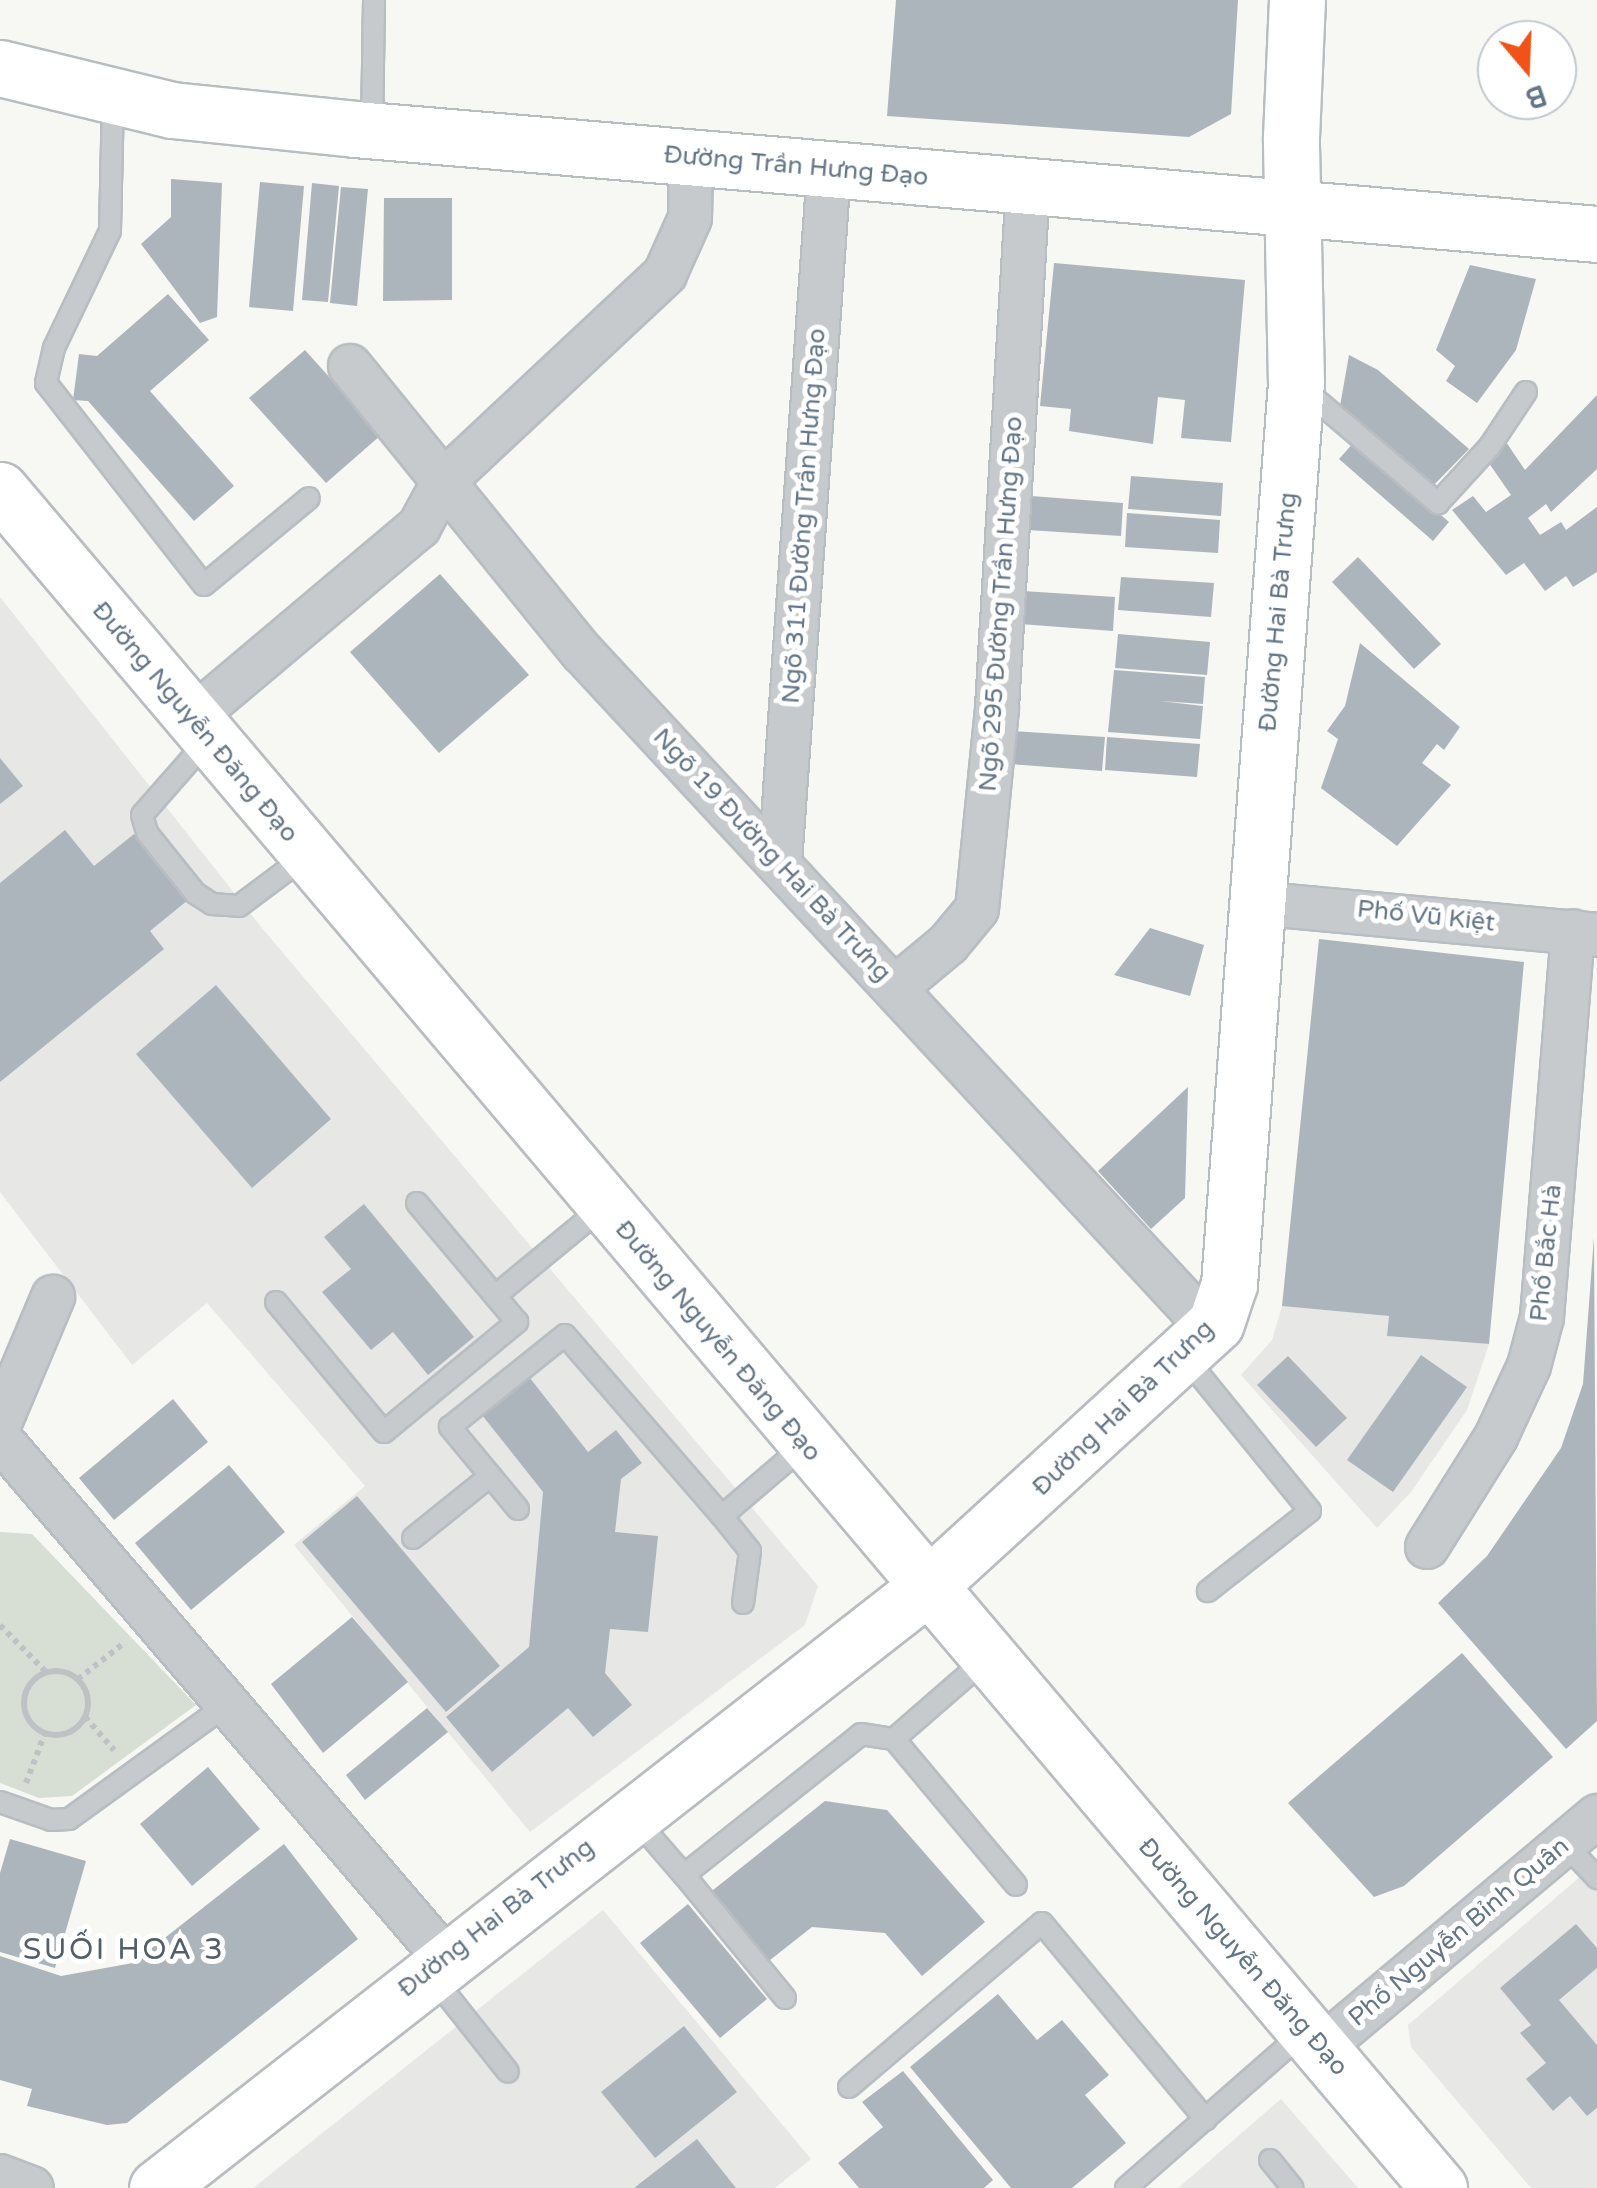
<!DOCTYPE html>
<html>
<head>
<meta charset="utf-8">
<style>
	body { margin:0 }
	#map { position:relative; width:1597px; height:2188px; overflow:hidden; background:#f7f7f3; font-family:"Varela Round",sans-serif }
	div>[style] { position:absolute }
	[style*='--x'] { left:calc(var(--x)*1px); top:calc(var(--y)*1px); width:calc(var(--w)*1px); rotate:calc(var(--a)*1deg) }
	.built>* { inset:0; background:#e7e8e6 }
	.green>* { inset:0; background:#d7dfd4 }
	.building>* { inset:0; background:#acb5bb }
	.path>* { height:6px; margin-top:-3px; transform-origin:0; background:repeating-linear-gradient(90deg,#bfc2c4 0 5px,transparent 0 10px) }
	.path>.ring { margin:-3px; padding:0; box-sizing:content-box; background:none; border:6px solid #bfc2c4; border-radius:50% }
	.roads { filter:drop-shadow(2px 0 #b8bdc2) drop-shadow(-2px 0 #b8bdc2) drop-shadow(0 2px #b8bdc2) drop-shadow(0 -2px #b8bdc2) }
	.service>* { height:20px; margin:-10px; padding:0 10px; transform-origin:10px; border-radius:10px; background:#c6cacd }
	.minor>* { height:42px; margin:-21px; padding:0 21px; transform-origin:21px; border-radius:21px; background:#c6cacd }
	.secondary>* { height:55px; margin:-27.5px; padding:0 27.5px; transform-origin:27.5px; border-radius:27.5px; background:#fff }
	.primary>* { height:55px; margin:-27.5px; padding:0 27.5px; transform-origin:27.5px; border-radius:27.5px; background:#fff }
	span { translate:-50% -50%; white-space:nowrap; text-align:center; line-height:1.15; -webkit-text-stroke:10px #fff; paint-order:stroke }
	.street-label { font-size:25px; color:#637687 }
	.quarter-label { font-size:30px; color:#525f6b; letter-spacing:2.5px }
	.north { position:absolute; left:1477px; top:20px; width:100px; height:100px; box-sizing:border-box; background:#fff; border:2px solid #c1c8cf; border-radius:50%; rotate:161deg; font-size:28px; font-weight:700; line-height:40px; text-align:center; color:#637687 }
	.north::after { content:''; display:block; margin:auto; width:35px; height:45px; background:#f15218; clip-path:polygon(50% 0,100% 100%,50% 72%,0 100%) }
</style>
</head>
<body>
<div id="map">
	<div class="built">
		<i style="clip-path:polygon(0 597px,262px 928px,818px 1586px,805px 1625px,530px 1832px,294px 1545px,365px 1486px,207px 1303px,132px 1365px,0 1192px)"></i>
		<i style="clip-path:polygon(1282px 1306px,1389px 1316px,1388px 1336px,1489px 1344px,1467px 1410px,1411px 1492px,1377px 1528px,1241px 1375px,1272px 1340px)"></i>
		<i style="clip-path:polygon(1582px 1875px,1597px 1892px,1597px 2188px,1531px 2188px,1411px 2047px,1408px 2025px)"></i>
		<i style="clip-path:polygon(603px 1910px,811px 2159px,775px 2188px,253px 2188px)"></i>
		<i style="clip-path:polygon(1281px 2099px,1358px 2188px,1178px 2188px)"></i>
	</div>
	<div class="green">
		<i style="clip-path:polygon(0 1532px,32px 1534px,196px 1705px,72px 1796px,39px 1798px,0 1783px)"></i>
	</div>
	<div class="building">
		<i style="clip-path:polygon(896px 0,1238px 0,1231px 114px,1189px 137px,887px 116px)"></i>
		<i style="clip-path:polygon(171px 179px,222px 183px,217px 317px,200px 323px,141px 244px,171px 217px)"></i>
		<i style="clip-path:polygon(260px 182px,304px 186px,293px 311px,249px 307px)"></i>
		<i style="clip-path:polygon(312px 183px,339px 186px,328px 302px,302px 300px)"></i>
		<i style="clip-path:polygon(341px 187px,368px 189px,357px 306px,330px 303px)"></i>
		<i style="clip-path:polygon(384px 198px,452px 198px,452px 300px,383px 301px)"></i>
		<i style="clip-path:polygon(1054px 263px,1245px 280px,1231px 442px,1181px 438px,1185px 400px,1158px 397px,1153px 444px,1069px 431px,1071px 409px,1040px 406px)"></i>
		<i style="clip-path:polygon(1470px 265px,1536px 279px,1516px 350px,1477px 403px,1446px 381px,1455px 366px,1436px 350px)"></i>
		<i style="clip-path:polygon(168px 294px,209px 340px,150px 391px,234px 486px,194px 521px,88px 401px,73px 400px,79px 354px,97px 356px)"></i>
		<i style="clip-path:polygon(305px 350px,381px 435px,326px 483px,249px 398px)"></i>
		<i style="clip-path:polygon(1349px 355px,1378px 370px,1469px 449px,1428px 491px,1337px 423px)"></i>
		<i style="clip-path:polygon(1597px 395px,1597px 469px,1551px 512px,1546px 504px,1528px 518px,1540px 535px,1561px 522px,1566px 530px,1597px 507px,1597px 572px,1573px 587px,1566px 576px,1545px 591px,1524px 563px,1506px 575px,1452px 510px,1473px 496px,1486px 512px,1511px 495px,1484px 456px,1504px 439px,1525px 470px)"></i>
		<i style="clip-path:polygon(1355px 441px,1449px 522px,1433px 541px,1339px 459px)"></i>
		<i style="clip-path:polygon(1131px 476px,1223px 483px,1221px 516px,1128px 509px)"></i>
		<i style="clip-path:polygon(1031px 496px,1123px 503px,1121px 536px,1028px 530px)"></i>
		<i style="clip-path:polygon(1127px 513px,1220px 520px,1218px 553px,1125px 547px)"></i>
		<i style="clip-path:polygon(1358px 557px,1441px 644px,1414px 669px,1332px 582px)"></i>
		<i style="clip-path:polygon(440px 574px,529px 675px,439px 753px,350px 652px)"></i>
		<i style="clip-path:polygon(1121px 577px,1214px 583px,1211px 617px,1118px 610px)"></i>
		<i style="clip-path:polygon(1023px 591px,1115px 597px,1113px 631px,1020px 624px)"></i>
		<i style="clip-path:polygon(1118px 634px,1210px 642px,1207px 675px,1115px 668px)"></i>
		<i style="clip-path:polygon(1360px 643px,1460px 727px,1444px 750px,1437px 744px,1422px 763px,1451px 785px,1397px 846px,1321px 788px,1338px 739px,1327px 731px,1345px 706px)"></i>
		<i style="clip-path:polygon(1114px 670px,1205px 677px,1203px 704px,1160px 701px,1203px 706px,1200px 739px,1108px 732px)"></i>
		<i style="clip-path:polygon(1012px 731px,1105px 737px,1102px 771px,1010px 764px)"></i>
		<i style="clip-path:polygon(1107px 737px,1200px 744px,1197px 777px,1105px 770px)"></i>
		<i style="clip-path:polygon(0 758px,23px 786px,0 804px)"></i>
		<i style="clip-path:polygon(65px 830px,94px 866px,134px 834px,188px 900px,150px 931px,164px 949px,0 1082px,0 883px)"></i>
		<i style="clip-path:polygon(1150px 928px,1204px 945px,1190px 996px,1114px 975px)"></i>
		<i style="clip-path:polygon(1319px 939px,1524px 962px,1489px 1344px,1387px 1336px,1389px 1316px,1282px 1306px)"></i>
		<i style="clip-path:polygon(216px 985px,331px 1119px,252px 1188px,136px 1054px)"></i>
		<i style="clip-path:polygon(1188px 1087px,1185px 1198px,1151px 1229px,1098px 1171px)"></i>
		<i style="clip-path:polygon(364px 1204px,474px 1337px,428px 1375px,393px 1332px,371px 1350px,322px 1292px,351px 1269px,324px 1237px)"></i>
		<i style="clip-path:polygon(1594px 1237px,1597px 1721px,1566px 1749px,1438px 1603px,1487px 1556px,1561px 1448px,1583px 1384px)"></i>
		<i style="clip-path:polygon(1421px 1355px,1467px 1387px,1393px 1492px,1347px 1460px)"></i>
		<i style="clip-path:polygon(1288px 1356px,1347px 1418px,1316px 1447px,1257px 1385px)"></i>
		<i style="clip-path:polygon(526px 1373px,588px 1452px,616px 1430px,642px 1463px,621px 1479px,615px 1532px,658px 1536px,648px 1632px,610px 1629px,605px 1673px,632px 1705px,593px 1737px,568px 1708px,492px 1772px,446px 1717px,529px 1647px,543px 1492px,478px 1410px)"></i>
		<i style="clip-path:polygon(173px 1399px,208px 1442px,114px 1520px,79px 1478px)"></i>
		<i style="clip-path:polygon(229px 1465px,285px 1532px,191px 1610px,135px 1543px)"></i>
		<i style="clip-path:polygon(357px 1496px,500px 1666px,446px 1712px,302px 1542px)"></i>
		<i style="clip-path:polygon(352px 1617px,408px 1682px,323px 1753px,271px 1684px)"></i>
		<i style="clip-path:polygon(1462px 1653px,1553px 1757px,1404px 1886px,1374px 1897px,1288px 1803px)"></i>
		<i style="clip-path:polygon(427px 1708px,448px 1732px,365px 1800px,346px 1775px)"></i>
		<i style="clip-path:polygon(208px 1767px,260px 1829px,192px 1886px,140px 1824px)"></i>
		<i style="clip-path:polygon(825px 1801px,887px 1810px,985px 1922px,922px 1976px,885px 1933px,812px 1927px,765px 1964px,708px 1894px)"></i>
		<i style="clip-path:polygon(10px 1839px,86px 1861px,55px 1968px,0 1952px,0 1873px)"></i>
		<i style="clip-path:polygon(284px 1844px,358px 1939px,127px 2123px,107px 2125px,27px 2106px,32px 2089px,0 2080px,0 1956px,61px 1976px,133px 1963px)"></i>
		<i style="clip-path:polygon(688px 1904px,767px 1999px,720px 2038px,640px 1943px)"></i>
		<i style="clip-path:polygon(1576px 1924px,1597px 1948px,1597px 1968px,1559px 2000px,1597px 2045px,1597px 2108px,1587px 2116px,1570px 2096px,1553px 2111px,1526px 2079px,1546px 2063px,1520px 2033px,1531px 2025px,1500px 1988px)"></i>
		<i style="clip-path:polygon(998px 1994px,1037px 2040px,1062px 2020px,1109px 2075px,1085px 2095px,1126px 2143px,1072px 2188px,1011px 2188px,910px 2067px)"></i>
		<i style="clip-path:polygon(684px 2026px,737px 2092px,655px 2158px,601px 2092px)"></i>
		<i style="clip-path:polygon(903px 2071px,993px 2180px,984px 2188px,859px 2188px,838px 2163px,883px 2127px,862px 2102px)"></i>
		<i style="clip-path:polygon(697px 2139px,736px 2188px,634px 2188px)"></i>
	</div>
	<div class="path">
		<i style="--x:0;--y:1625;--w:66;--a:45.6"></i>
		<i class="ring" style="left:24px;top:1671px;width:58px;height:58px"></i>
		<i style="--x:78;--y:1679;--w:58;--a:-38"></i>
		<i style="--x:85;--y:1717;--w:44;--a:48.7"></i>
		<i style="--x:26;--y:1783;--w:53;--a:-69.2"></i>
	</div>
	<div class="roads">
		<div class="service">
			<i style="--x:113;--y:98;--w:133;--a:91.3"></i>
			<i style="--x:110;--y:231;--w:130;--a:115.6"></i>
			<i style="--x:54;--y:348;--w:36;--a:103"></i>
			<i style="--x:46;--y:383;--w:256;--a:52"></i>
			<i style="--x:204;--y:585;--w:136;--a:-39.6"></i>
			<i style="--x:372;--y:129;--w:129;--a:-89.1"></i>
			<i style="--x:1301;--y:387;--w:180;--a:40.3"></i>
			<i style="--x:1438;--y:503;--w:77;--a:-47.6"></i>
			<i style="--x:1490;--y:446;--w:65;--a:-56.3"></i>
			<i style="--x:207;--y:741;--w:98;--a:131.3"></i>
			<i style="--x:142;--y:815;--w:19;--a:74"></i>
			<i style="--x:147;--y:833;--w:77;--a:51.3"></i>
			<i style="--x:195;--y:893;--w:20;--a:33"></i>
			<i style="--x:212;--y:904;--w:27;--a:4"></i>
			<i style="--x:239;--y:906;--w:84;--a:-36.7"></i>
			<i style="--x:417;--y:1203;--w:121;--a:50"></i>
			<i style="--x:495;--y:1296;--w:140;--a:-39.5"></i>
			<i style="--x:276;--y:1302;--w:169;--a:50.3"></i>
			<i style="--x:384;--y:1432;--w:173;--a:-39.6"></i>
			<i style="--x:517;--y:1322;--w:34;--a:-130"></i>
			<i style="--x:1185;--y:1357;--w:198;--a:50.9"></i>
			<i style="--x:1310;--y:1511;--w:130;--a:141.9"></i>
			<i style="--x:518;--y:1509;--w:107;--a:-129.7"></i>
			<i style="--x:450;--y:1427;--w:147;--a:-38.7"></i>
			<i style="--x:565;--y:1335;--w:240;--a:49.1"></i>
			<i style="--x:413;--y:1538;--w:99;--a:-38.8"></i>
			<i style="--x:743;--y:1603;--w:52;--a:-82.3"></i>
			<i style="--x:750;--y:1551;--w:45;--a:-128.7"></i>
			<i style="--x:722;--y:1516;--w:109;--a:-40.5"></i>
			<i style="--x:986;--y:1659;--w:122;--a:139"></i>
			<i style="--x:894;--y:1739;--w:190;--a:50.1"></i>
			<i style="--x:0;--y:1802;--w:54;--a:19.4"></i>
			<i style="--x:51;--y:1820;--w:18;--a:-3"></i>
			<i style="--x:69;--y:1819;--w:196;--a:-35.9"></i>
			<i style="--x:633;--y:1816;--w:78;--a:49.2"></i>
			<i style="--x:1563;--y:1842;--w:50;--a:46.6"></i>
			<i style="--x:432;--y:1976;--w:122;--a:51.6"></i>
			<i style="--x:785;--y:1998;--w:159;--a:-129.4"></i>
			<i style="--x:684;--y:1875;--w:226;--a:-38.5"></i>
			<i style="--x:861;--y:1734;--w:33;--a:9"></i>
			<i style="--x:849;--y:2087;--w:253;--a:-40.4"></i>
			<i style="--x:1042;--y:1923;--w:256;--a:50.2"></i>
			<i style="--x:1270;--y:2160;--w:36;--a:51"></i>
			<i style="--x:1126;--y:2188;--w:237;--a:-41.2"></i>
		</div>
		<div class="minor">
			<i style="--x:350;--y:366;--w:368;--a:51"></i>
			<i style="--x:582;--y:652;--w:925;--a:47.15"></i>
			<i style="--x:192;--y:718;--w:297;--a:-40.1"></i>
			<i style="--x:419;--y:527;--w:52;--a:-61.5"></i>
			<i style="--x:444;--y:481;--w:303;--a:-43.1"></i>
			<i style="--x:665;--y:274;--w:61;--a:-65.9"></i>
			<i style="--x:690;--y:218;--w:60;--a:-89"></i>
			<i style="--x:780;--y:862;--w:694;--a:-85.95"></i>
			<i style="--x:1255;--y:903;--w:343;--a:5.3"></i>
			<i style="--x:895;--y:988;--w:69;--a:-39.7"></i>
			<i style="--x:948;--y:944;--w:45;--a:-50.4"></i>
			<i style="--x:977;--y:909;--w:203;--a:-84.3"></i>
			<i style="--x:997;--y:707;--w:523;--a:-86.6"></i>
			<i style="--x:0;--y:1423;--w:137;--a:-67.2"></i>
			<i style="--x:0;--y:1439;--w:684;--a:49.39"></i>
			<i style="--x:1427;--y:1547;--w:130;--a:-57.9"></i>
			<i style="--x:1496;--y:1437;--w:78;--a:-65.1"></i>
			<i style="--x:1529;--y:1366;--w:51;--a:-75.1"></i>
			<i style="--x:1542;--y:1317;--w:387;--a:-85.4"></i>
			<i style="--x:1321;--y:2048;--w:361;--a:-40"></i>
			<i style="--x:0;--y:2176;--w:34;--a:21"></i>
		</div>
		<div class="secondary">
			<i style="--x:0;--y:490;--w:2226;--a:49.72"></i>
			<i style="--x:157;--y:2188;--w:977;--a:-37.97"></i>
			<i style="--x:927;--y:1587;--w:391;--a:-42.4"></i>
			<i style="--x:1216;--y:1323;--w:41;--a:-71.6"></i>
			<i style="--x:1229;--y:1284;--w:903;--a:-85.75"></i>
			<i style="--x:1296;--y:383;--w:246;--a:-91.2"></i>
			<i style="--x:1291;--y:137;--w:137;--a:-87.5"></i>
		</div>
		<div class="primary">
			<i style="--x:0;--y:68;--w:177;--a:13.7"></i>
			<i style="--x:172;--y:110;--w:184;--a:5.9"></i>
			<i style="--x:355;--y:129;--w:1246;--a:4.83"></i>
		</div>
	</div>
	<div class="street-label">
		<span style="left:796px;top:166px;rotate:5deg">Đường Trần Hưng Đạo</span>
		<span style="left:804px;top:516px;rotate:-86deg">Ngõ 311 Đường Trần Hưng Đạo</span>
		<span style="left:1001px;top:604px;rotate:-86deg">Ngõ 295 Đường Trần Hưng Đạo</span>
		<span style="left:1278px;top:612px;rotate:-85deg">Đường Hai Bà Trưng</span>
		<span style="left:195px;top:722px;rotate:50deg">Đường Nguyễn Đăng Đạo</span>
		<span style="left:772px;top:855px;rotate:47deg">Ngõ 19 Đường Hai Bà Trưng</span>
		<span style="left:1426px;top:916px;rotate:6deg">Phố Vũ Kiệt</span>
		<span style="left:1546px;top:1253px;rotate:-84deg">Phố Bắc Hà</span>
		<span style="left:718px;top:1341px;rotate:50deg">Đường Nguyễn Đăng Đạo</span>
		<span style="left:1123px;top:1408px;rotate:-44deg">Đường Hai Bà Trưng</span>
		<span style="left:496px;top:1918px;rotate:-38deg">Đường Hai Bà Trưng</span>
		<span style="left:1459px;top:1932px;rotate:-40deg">Phố Nguyễn Bỉnh Quân</span>
		<span style="left:1243px;top:1957px;rotate:49deg">Đường Nguyễn Đăng Đạo</span>
	</div>
	<div class="quarter-label">
		<span style="left:124px;top:1950px">SUỐI HOA 3</span>
	</div>
	<div class="north">B</div>
</div>
</body>
</html>
